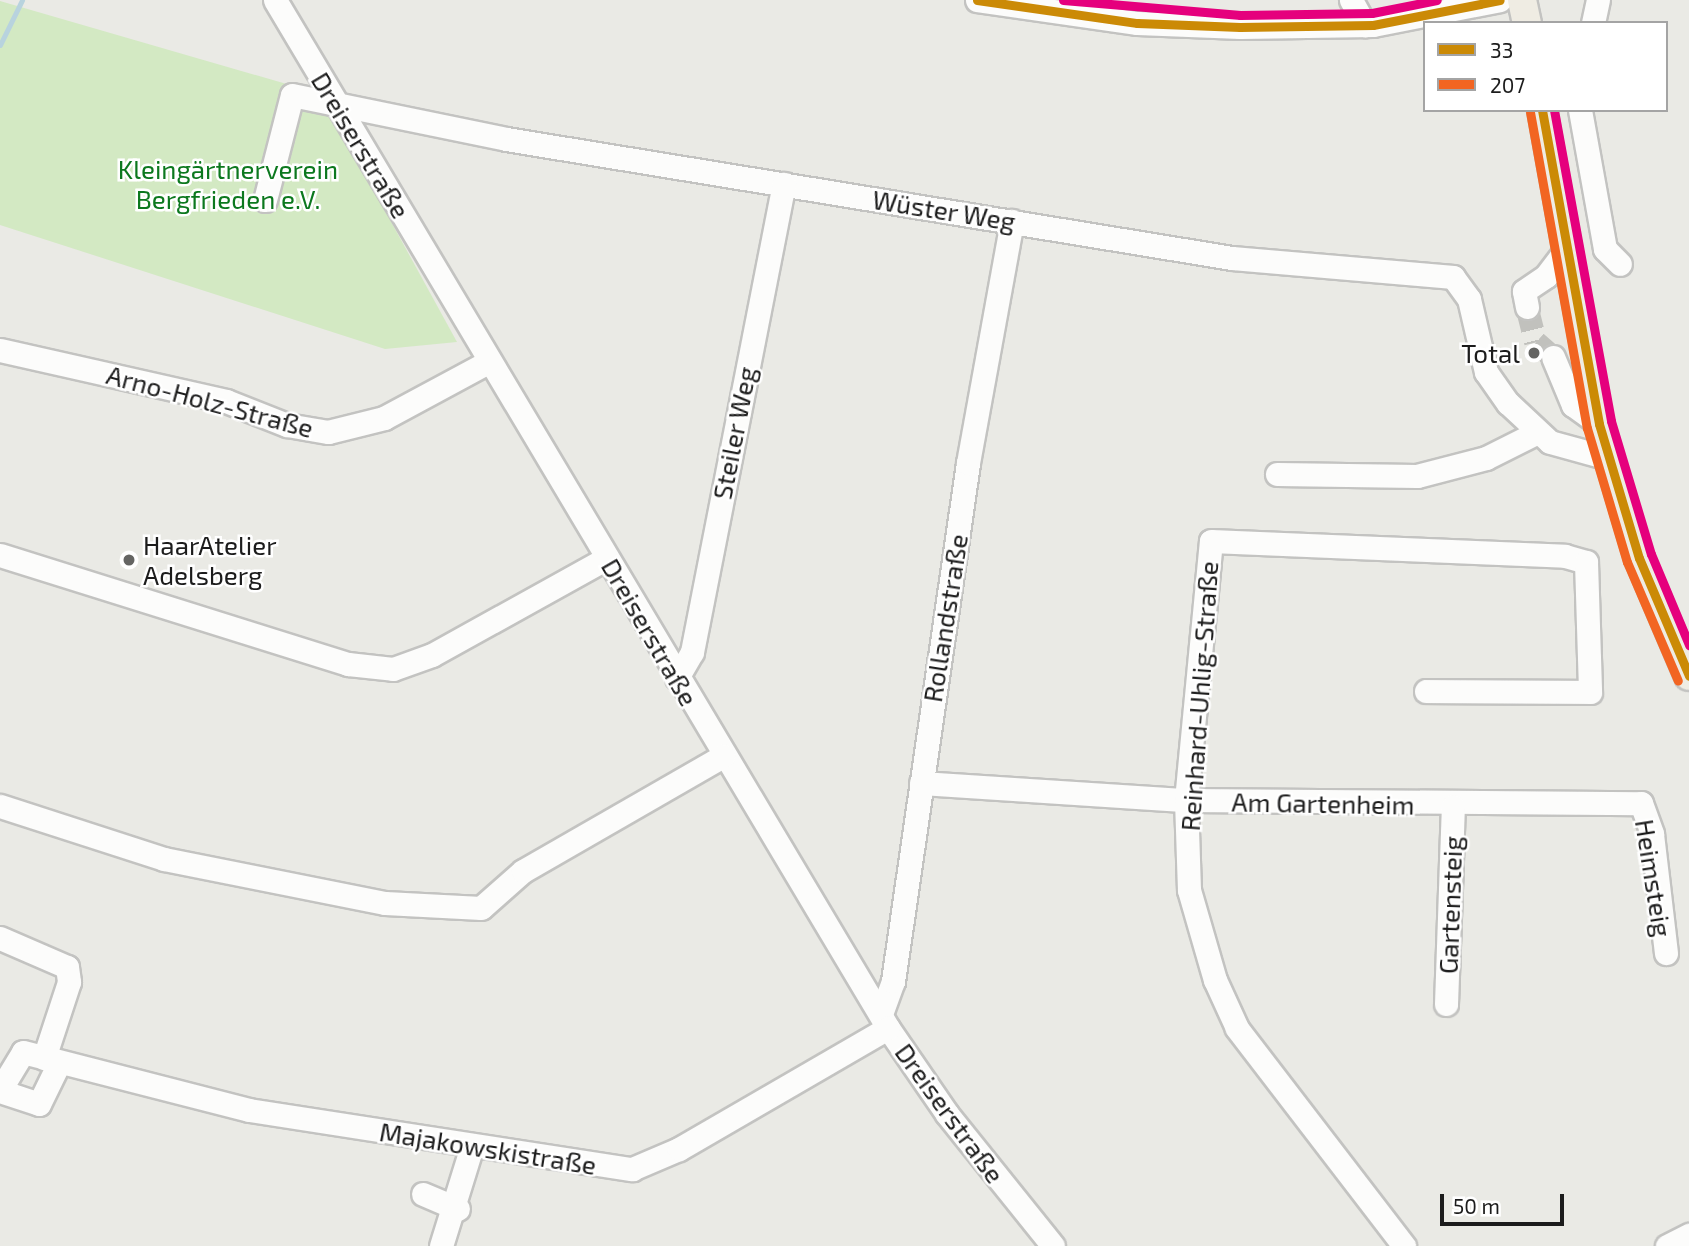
<!DOCTYPE html>
<html>
<head>
<meta charset="utf-8">
<style>
	body { margin:0 }
	#map { position:relative; width:1689px; height:1246px; overflow:hidden; background:#eaeae5; font-family:"Exo 2",sans-serif }
	div>[style] { position:absolute }
	[style*='--x'] { left:calc(var(--x)*1px); top:calc(var(--y)*1px); width:calc(var(--w)*1px); rotate:calc(var(--a)*1deg) }
	.grass>* { inset:0; background:#d3e9c3 }
	.stream>* { height:5px; margin:-2.5px; padding:0 2.5px; transform-origin:2.5px; border-radius:2.5px; background:#b8d3de }
	.minor-tunnel>* { height:23px; margin-top:-11.5px; transform-origin:0; background:repeating-linear-gradient(90deg,#c1c1bd 0 23px,transparent 0 34px) }
	.roads { filter:drop-shadow(2px 0 #c3c3c1) drop-shadow(-2px 0 #c3c3c1) drop-shadow(0 2px #c3c3c1) drop-shadow(0 -2px #c3c3c1) }
	.minor>* { height:23px; margin:-11.5px; padding:0 11.5px; transform-origin:11.5px; border-radius:11.5px; background:#fcfcfb }
	.major>* { height:28px; margin:-14px; padding:0 14px; transform-origin:14px; border-radius:14px; background:#efece3 }
	.bus-1>* { height:9px; margin:-4.5px; padding:0 4.5px; transform-origin:4.5px; border-radius:4.5px; background:#cb8a06 }
	.bus-2>* { height:9px; margin:-4.5px; padding:0 4.5px; transform-origin:4.5px; border-radius:4.5px; background:#f26522 }
	.bus-3>* { height:9px; margin:-4.5px; padding:0 4.5px; transform-origin:4.5px; border-radius:4.5px; background:#e5007d }
	.dots>* { width:19px; height:19px; translate:-50% -50%; box-sizing:border-box; border:4px solid #fff; border-radius:50% }
	span { translate:-50% -50%; white-space:nowrap; text-align:center; line-height:1.15; -webkit-text-stroke:5px #fff; paint-order:stroke }
	.street-label { font-size:26px; color:#1c1c1c }
	.park-label { font-size:26px; color:#0c781e }
	.poi-label { font-size:26px; color:#1c1c1c }
	.right { translate:-100% -50%; text-align:right }
	.left { translate:0 -50%; text-align:left }
	.legend { position:absolute; left:1423px; top:21px; width:245px; height:91px; box-sizing:border-box; background:#fff; border:2px solid #a4a4a4; margin:0; padding:9px 12px; list-style:none; font-size:21px; color:#1c1c1c }
	.legend li { display:flex; align-items:center; gap:14px; height:35px }
	.legend b { width:35px; border:2px solid #a4a4a4 }
	.scale { position:absolute; left:1440px; top:1194px; width:124px; height:32px; box-sizing:border-box; border:4px solid #1c1c1c; border-top:0; padding-left:9px; font-size:21px; line-height:24px; white-space:nowrap; color:#1c1c1c; -webkit-text-stroke:5px #fff; paint-order:stroke }
</style>
</head>
<body>
<div id="map">
	<div class="grass">
		<i style="clip-path:polygon(0 1px,321px 94px,457px 342px,385px 349px,0 225px)"></i>
	</div>
	<div class="stream">
		<i style="--x:0;--y:45;--w:50;--a:-63.9"></i>
	</div>
	<div class="minor-tunnel">
		<i style="--x:1527;--y:307;--w:36;--a:76"></i>
		<i style="--x:1536;--y:342;--w:23;--a:41"></i>
	</div>
	<div class="roads">
		<div class="minor">
			<i style="--x:275;--y:0;--w:1197;--a:59.19"></i>
			<i style="--x:888;--y:1028;--w:104;--a:55.5"></i>
			<i style="--x:947;--y:1114;--w:169;--a:51.2"></i>
			<i style="--x:977;--y:0;--w:162;--a:8.2"></i>
			<i style="--x:1137;--y:23;--w:103;--a:2.2"></i>
			<i style="--x:1240;--y:27;--w:133;--a:-0.9"></i>
			<i style="--x:1373;--y:25;--w:129;--a:-11.1"></i>
			<i style="--x:1351;--y:0;--w:29;--a:61"></i>
			<i style="--x:1593;--y:23;--w:24;--a:-78"></i>
			<i style="--x:1580;--y:110;--w:141;--a:79.8"></i>
			<i style="--x:1605;--y:249;--w:21;--a:45"></i>
			<i style="--x:265;--y:200;--w:108;--a:-75.6"></i>
			<i style="--x:292;--y:95;--w:218;--a:11.6"></i>
			<i style="--x:506;--y:139;--w:736;--a:9.31"></i>
			<i style="--x:1232;--y:258;--w:222;--a:4.9"></i>
			<i style="--x:1453;--y:277;--w:27;--a:54"></i>
			<i style="--x:1469;--y:299;--w:75;--a:76.9"></i>
			<i style="--x:1486;--y:372;--w:38;--a:55"></i>
			<i style="--x:1508;--y:403;--w:57;--a:42.9"></i>
			<i style="--x:1550;--y:442;--w:60;--a:15.4"></i>
			<i style="--x:1527;--y:307;--w:16;--a:-101"></i>
			<i style="--x:1524;--y:291;--w:27;--a:-34"></i>
			<i style="--x:1546;--y:276;--w:35;--a:-53"></i>
			<i style="--x:0;--y:350;--w:232;--a:12.7"></i>
			<i style="--x:226;--y:401;--w:66;--a:21.5"></i>
			<i style="--x:287;--y:425;--w:42;--a:9.7"></i>
			<i style="--x:328;--y:432;--w:58;--a:-14"></i>
			<i style="--x:384;--y:418;--w:120;--a:-28.3"></i>
			<i style="--x:1553;--y:357;--w:52;--a:67.4"></i>
			<i style="--x:1573;--y:405;--w:32;--a:36"></i>
			<i style="--x:1277;--y:474;--w:140;--a:0.8"></i>
			<i style="--x:1417;--y:476;--w:71;--a:-14.6"></i>
			<i style="--x:1486;--y:458;--w:58;--a:-26.6"></i>
			<i style="--x:0;--y:555;--w:365;--a:17.4"></i>
			<i style="--x:348;--y:664;--w:45;--a:6.3"></i>
			<i style="--x:393;--y:669;--w:41;--a:-19.7"></i>
			<i style="--x:432;--y:655;--w:200;--a:-29"></i>
			<i style="--x:677;--y:678;--w:30;--a:-60"></i>
			<i style="--x:692;--y:652;--w:477;--a:-78.9"></i>
			<i style="--x:921;--y:783;--w:266;--a:3.7"></i>
			<i style="--x:1186;--y:800;--w:455;--a:0.4"></i>
			<i style="--x:1641;--y:803;--w:33;--a:70"></i>
			<i style="--x:1652;--y:834;--w:120;--a:83.3"></i>
			<i style="--x:0;--y:806;--w:172;--a:17.9"></i>
			<i style="--x:164;--y:859;--w:225;--a:11.3"></i>
			<i style="--x:385;--y:903;--w:96;--a:3"></i>
			<i style="--x:481;--y:908;--w:56;--a:-41.4"></i>
			<i style="--x:523;--y:871;--w:231;--a:-29.9"></i>
			<i style="--x:0;--y:938;--w:73;--a:23.4"></i>
			<i style="--x:67;--y:967;--w:15;--a:82"></i>
			<i style="--x:69;--y:982;--w:80;--a:108.2"></i>
			<i style="--x:1446;--y:1004;--w:198;--a:-88"></i>
			<i style="--x:881;--y:1014;--w:35;--a:-70"></i>
			<i style="--x:893;--y:981;--w:523;--a:-81.76"></i>
			<i style="--x:968;--y:463;--w:246;--a:-79.7"></i>
			<i style="--x:0;--y:1090;--w:44;--a:-58.8"></i>
			<i style="--x:23;--y:1052;--w:233;--a:14.4"></i>
			<i style="--x:249;--y:1110;--w:388;--a:8.8"></i>
			<i style="--x:632;--y:1169;--w:51;--a:-23.1"></i>
			<i style="--x:679;--y:1149;--w:241;--a:-30.1"></i>
			<i style="--x:0;--y:1091;--w:41;--a:18.4"></i>
			<i style="--x:39;--y:1104;--w:46;--a:-64"></i>
			<i style="--x:423;--y:1194;--w:38;--a:23"></i>
			<i style="--x:441;--y:1246;--w:102;--a:-72.8"></i>
			<i style="--x:1404;--y:1246;--w:275;--a:-127.5"></i>
			<i style="--x:1237;--y:1028;--w:53;--a:-114.6"></i>
			<i style="--x:1215;--y:980;--w:94;--a:-106.1"></i>
			<i style="--x:1189;--y:890;--w:90;--a:-91.9"></i>
			<i style="--x:1186;--y:800;--w:260;--a:-84.5"></i>
			<i style="--x:1211;--y:541;--w:354;--a:2.4"></i>
			<i style="--x:1565;--y:556;--w:22;--a:16"></i>
			<i style="--x:1586;--y:562;--w:130;--a:88.2"></i>
			<i style="--x:1590;--y:692;--w:164;--a:-179.7"></i>
			<i style="--x:1667;--y:1246;--w:25;--a:-27"></i>
		</div>
		<div class="major">
			<i style="--x:1522;--y:0;--w:24;--a:78"></i>
			<i style="--x:1542;--y:110;--w:319;--a:79.7"></i>
			<i style="--x:1599;--y:424;--w:140;--a:73.4"></i>
			<i style="--x:1639;--y:558;--w:128;--a:67"></i>
		</div>
	</div>
	<div class="bus-1">
		<i style="--x:977;--y:0;--w:162;--a:8.2"></i>
		<i style="--x:1137;--y:23;--w:103;--a:2.2"></i>
		<i style="--x:1240;--y:27;--w:133;--a:-0.9"></i>
		<i style="--x:1373;--y:25;--w:129;--a:-11.1"></i>
		<i style="--x:1542;--y:110;--w:319;--a:79.7"></i>
		<i style="--x:1599;--y:424;--w:140;--a:73.4"></i>
		<i style="--x:1639;--y:558;--w:128;--a:67"></i>
	</div>
	<div class="bus-2">
		<i style="--x:1530;--y:112;--w:321;--a:79.8"></i>
		<i style="--x:1587;--y:428;--w:140;--a:73.4"></i>
		<i style="--x:1627;--y:562;--w:129;--a:66.8"></i>
	</div>
	<div class="bus-3">
		<i style="--x:1063;--y:0;--w:178;--a:4.8"></i>
		<i style="--x:1240;--y:15;--w:132;--a:-0.9"></i>
		<i style="--x:1372;--y:13;--w:66;--a:-11.3"></i>
		<i style="--x:1554;--y:110;--w:316;--a:79.6"></i>
		<i style="--x:1611;--y:421;--w:139;--a:73.3"></i>
		<i style="--x:1651;--y:554;--w:99;--a:67.3"></i>
	</div>
	<div class="dots">
		<i style="left:1534px;top:353px;background:#646462"></i>
		<i style="left:129px;top:560px;background:#646462"></i>
	</div>
	<div class="street-label">
		<span style="left:361px;top:145px;rotate:59deg">Dreiserstraße</span>
		<span style="left:944px;top:210px;rotate:9deg">Wüster Weg</span>
		<span style="left:210px;top:401px;rotate:15deg">Arno-Holz-Straße</span>
		<span style="left:734px;top:433px;rotate:-79deg">Steiler Weg</span>
		<span style="left:945px;top:618px;rotate:-81deg">Rollandstraße</span>
		<span style="left:650px;top:632px;rotate:60deg">Dreiserstraße</span>
		<span style="left:1199px;top:696px;rotate:-86deg">Reinhard-Uhlig-Straße</span>
		<span style="left:1323px;top:803px;rotate:1deg">Am Gartenheim</span>
		<span style="left:1654px;top:878px;rotate:81deg">Heimsteig</span>
		<span style="left:1450px;top:905px;rotate:-88deg">Gartensteig</span>
		<span style="left:950px;top:1113px;rotate:54deg">Dreiserstraße</span>
		<span style="left:488px;top:1148px;rotate:9deg">Majakowskistraße</span>
	</div>
	<div class="park-label">
		<span style="left:228px;top:184px">Kleingärtnerverein<br>Bergfrieden e.V.</span>
	</div>
	<div class="poi-label">
		<span class="right" style="left:1520px;top:353px">Total</span>
		<span class="left" style="left:143px;top:560px">HaarAtelier<br>Adelsberg</span>
	</div>
	<ul class="legend">
	<li><b style="height:9px;background:#cb8a06"></b>33</li>
	<li><b style="height:9px;background:#f26522"></b>207</li>
	</ul>
	<div class="scale">50 m</div>
</div>
</body>
</html>
